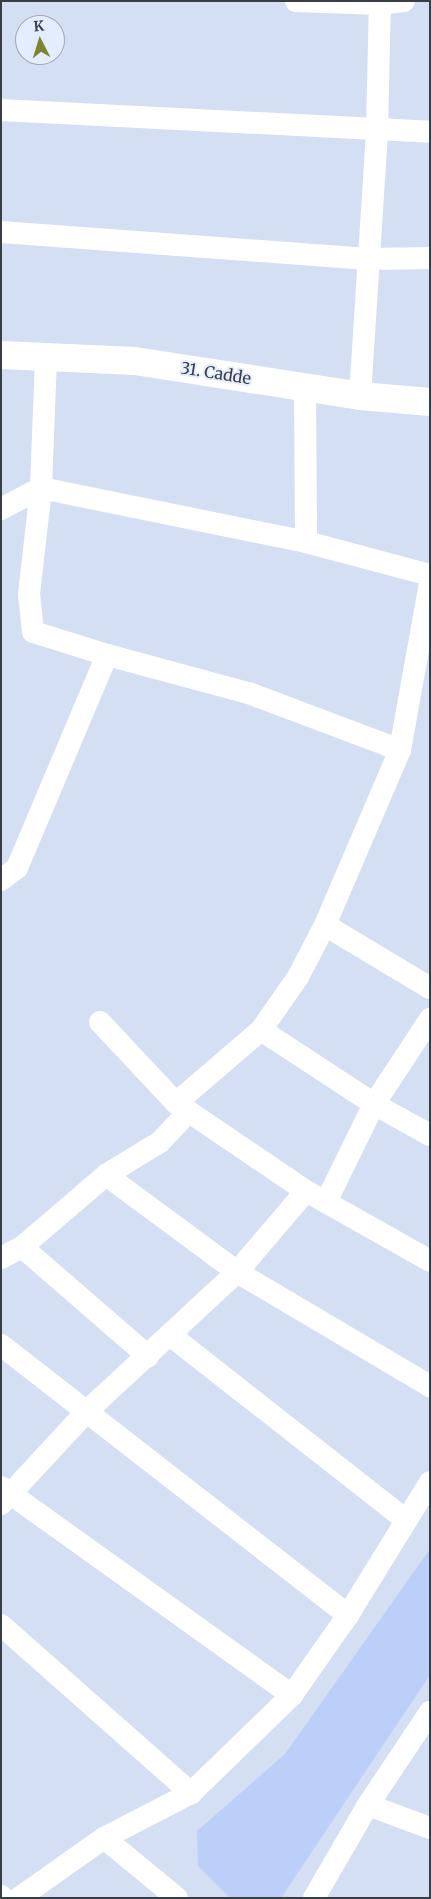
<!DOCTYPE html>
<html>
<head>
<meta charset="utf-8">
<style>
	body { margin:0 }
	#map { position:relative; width:431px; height:1899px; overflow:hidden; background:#d5dff4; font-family:Merriweather,serif }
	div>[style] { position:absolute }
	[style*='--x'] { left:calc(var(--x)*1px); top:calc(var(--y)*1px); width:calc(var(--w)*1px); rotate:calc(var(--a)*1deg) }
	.green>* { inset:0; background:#bbcff9 }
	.minor>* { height:22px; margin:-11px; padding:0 11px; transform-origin:11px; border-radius:11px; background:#fff }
	.tertiary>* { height:28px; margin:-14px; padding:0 14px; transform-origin:14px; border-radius:14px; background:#fff }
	span { translate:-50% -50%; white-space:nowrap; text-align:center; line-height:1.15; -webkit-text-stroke:4px #e4edfd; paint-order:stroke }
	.street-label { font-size:16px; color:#393d45 }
	.frame { position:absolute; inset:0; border:2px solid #393d45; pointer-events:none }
	.north { position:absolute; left:15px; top:15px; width:50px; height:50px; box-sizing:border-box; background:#e4edfd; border:1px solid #a0a7b3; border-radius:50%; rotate:355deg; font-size:14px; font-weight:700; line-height:20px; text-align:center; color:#393d45 }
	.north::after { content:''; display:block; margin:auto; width:18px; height:22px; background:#7c842f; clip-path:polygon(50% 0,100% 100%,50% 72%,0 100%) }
</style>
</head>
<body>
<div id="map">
	<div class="green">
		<i style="clip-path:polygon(430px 1549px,430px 1675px,281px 1898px,230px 1898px,198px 1866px,197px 1831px,285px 1754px)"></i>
	</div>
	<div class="minor">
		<i style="--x:296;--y:1;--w:84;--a:2"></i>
		<i style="--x:380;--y:4;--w:24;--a:-7"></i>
		<i style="--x:1;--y:110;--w:430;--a:2.9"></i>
		<i style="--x:1;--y:232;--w:368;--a:4.2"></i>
		<i style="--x:368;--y:259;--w:62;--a:-0.9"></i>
		<i style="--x:305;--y:388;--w:154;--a:89.6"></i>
		<i style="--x:360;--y:396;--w:266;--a:-86.3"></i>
		<i style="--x:377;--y:131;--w:130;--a:-88.7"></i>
		<i style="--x:1;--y:509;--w:45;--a:-27.7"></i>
		<i style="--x:41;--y:488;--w:130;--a:-87.8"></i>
		<i style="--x:400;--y:750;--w:162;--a:-159.4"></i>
		<i style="--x:248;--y:693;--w:146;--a:-164.9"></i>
		<i style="--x:107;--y:655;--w:77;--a:-162.7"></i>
		<i style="--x:33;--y:632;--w:38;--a:-96"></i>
		<i style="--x:29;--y:594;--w:107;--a:-83.5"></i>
		<i style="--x:41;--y:488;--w:270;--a:11.5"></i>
		<i style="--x:306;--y:542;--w:128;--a:14.9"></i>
		<i style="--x:1;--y:880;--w:20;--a:-37"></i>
		<i style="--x:17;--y:868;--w:231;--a:-67.1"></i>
		<i style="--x:325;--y:925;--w:190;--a:-66.8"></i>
		<i style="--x:400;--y:750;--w:170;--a:-79.8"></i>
		<i style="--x:100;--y:1022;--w:111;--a:46.8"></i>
		<i style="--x:176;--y:1103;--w:157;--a:34.1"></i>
		<i style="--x:306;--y:1191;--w:142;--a:29.4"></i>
		<i style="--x:261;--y:1030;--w:135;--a:33.2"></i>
		<i style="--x:374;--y:1104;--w:64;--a:29"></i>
		<i style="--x:176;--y:1103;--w:112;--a:-40.7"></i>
		<i style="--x:261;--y:1030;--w:65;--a:-55.1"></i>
		<i style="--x:298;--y:977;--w:59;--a:-62.6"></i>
		<i style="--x:325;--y:925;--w:122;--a:31"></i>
		<i style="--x:106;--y:1175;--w:163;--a:36.5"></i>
		<i style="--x:237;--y:1272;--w:224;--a:30.6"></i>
		<i style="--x:326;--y:1202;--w:109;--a:-63.9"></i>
		<i style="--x:374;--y:1104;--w:102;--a:-56.6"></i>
		<i style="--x:22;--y:1247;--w:167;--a:40.9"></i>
		<i style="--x:1;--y:1258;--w:24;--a:-28"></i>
		<i style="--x:22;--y:1247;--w:111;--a:-40.6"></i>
		<i style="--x:106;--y:1175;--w:63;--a:-31.4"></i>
		<i style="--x:160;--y:1142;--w:42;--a:-46.9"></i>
		<i style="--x:170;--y:1335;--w:300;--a:38.1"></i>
		<i style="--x:1;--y:1345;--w:440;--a:37.9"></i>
		<i style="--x:1;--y:1487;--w:358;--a:35.6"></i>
		<i style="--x:1;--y:1504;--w:127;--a:-47.2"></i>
		<i style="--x:87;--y:1411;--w:205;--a:-42.8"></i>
		<i style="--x:237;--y:1272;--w:106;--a:-49.6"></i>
		<i style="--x:1;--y:1625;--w:254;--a:41.5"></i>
		<i style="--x:368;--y:1805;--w:66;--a:20.4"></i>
		<i style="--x:104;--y:1838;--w:94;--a:39.4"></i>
		<i style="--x:1;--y:1896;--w:3;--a:45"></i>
		<i style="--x:19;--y:1898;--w:104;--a:-35.2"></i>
		<i style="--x:104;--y:1838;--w:98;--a:-27.3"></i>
		<i style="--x:191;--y:1793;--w:141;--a:-44.1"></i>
		<i style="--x:292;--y:1695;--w:98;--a:-55"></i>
		<i style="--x:348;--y:1615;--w:156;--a:-58.3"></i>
		<i style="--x:314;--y:1898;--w:108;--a:-59.9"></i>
		<i style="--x:368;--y:1805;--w:112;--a:-56.3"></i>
	</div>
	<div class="tertiary">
		<i style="--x:1;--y:355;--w:134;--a:2.6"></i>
		<i style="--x:135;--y:361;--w:228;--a:8.8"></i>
		<i style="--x:360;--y:396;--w:70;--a:4.9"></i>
	</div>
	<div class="street-label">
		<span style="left:216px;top:373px;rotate:9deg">31. Cadde</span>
	</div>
	<div class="frame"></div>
	<div class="north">K</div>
</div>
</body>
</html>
